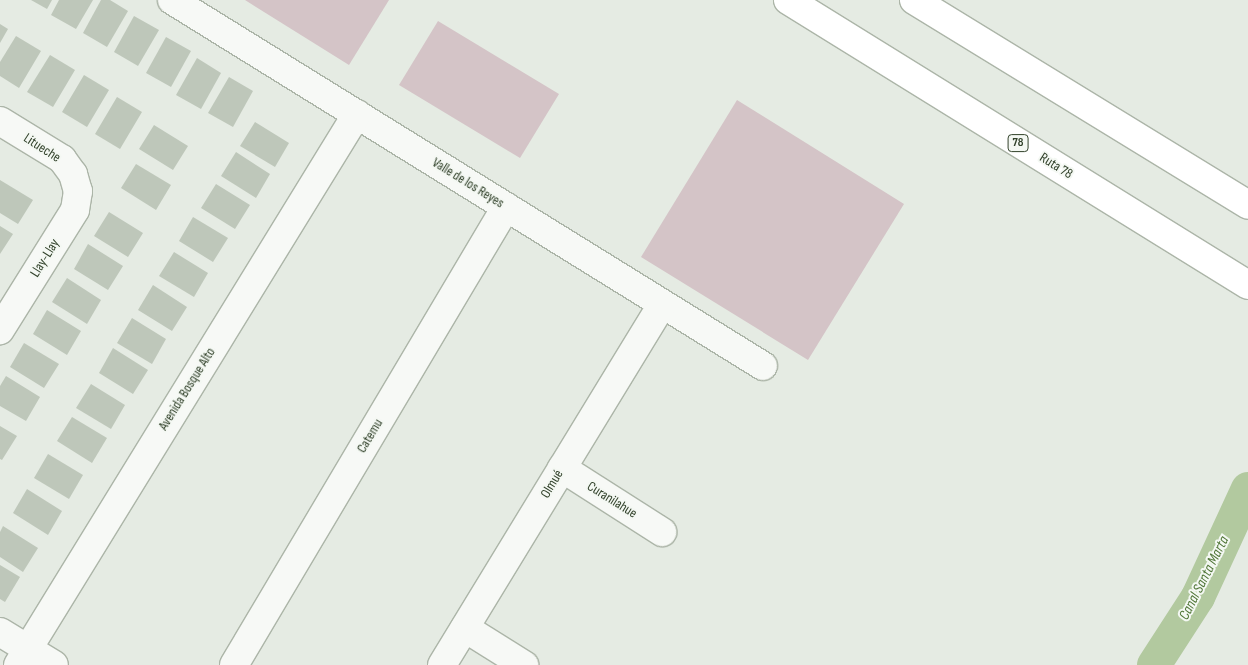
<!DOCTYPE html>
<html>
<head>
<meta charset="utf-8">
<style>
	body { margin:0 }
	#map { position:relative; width:1248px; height:665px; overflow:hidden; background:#e5ebe3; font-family:"Sofia Sans Condensed",sans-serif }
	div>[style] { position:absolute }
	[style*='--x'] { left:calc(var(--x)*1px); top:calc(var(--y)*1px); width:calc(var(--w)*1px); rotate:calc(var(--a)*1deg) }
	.green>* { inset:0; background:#d4c4c7 }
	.canal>* { height:34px; margin:-17px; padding:0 17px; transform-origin:17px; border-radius:17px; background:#b2c99f }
	.building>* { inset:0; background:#bec7ba }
	.roads { filter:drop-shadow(1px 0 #acb5a8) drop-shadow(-1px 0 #acb5a8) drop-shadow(0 1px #acb5a8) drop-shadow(0 -1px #acb5a8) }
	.street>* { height:28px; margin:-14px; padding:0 14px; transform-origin:14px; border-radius:14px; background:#f7f9f6 }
	.highway>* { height:28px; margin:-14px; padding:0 14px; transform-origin:14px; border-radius:14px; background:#fff }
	span { translate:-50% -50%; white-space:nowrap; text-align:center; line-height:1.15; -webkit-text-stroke:4px #f4f8f3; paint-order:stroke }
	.shield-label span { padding:1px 4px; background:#f4f8f3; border:1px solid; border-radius:4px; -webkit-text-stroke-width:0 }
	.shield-label { font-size:12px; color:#32422b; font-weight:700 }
	.street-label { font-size:14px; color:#32422b }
	.water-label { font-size:15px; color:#4f7536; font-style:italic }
</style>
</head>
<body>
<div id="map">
	<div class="green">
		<i style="clip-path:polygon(245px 0,389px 0,349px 65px)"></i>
		<i style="clip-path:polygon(438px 21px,559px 94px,520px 158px,399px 85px)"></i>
		<i style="clip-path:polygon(737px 100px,904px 204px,808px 360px,641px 257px)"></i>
	</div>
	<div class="canal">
		<i style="--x:1154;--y:665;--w:81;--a:-57.1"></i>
		<i style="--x:1198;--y:597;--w:119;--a:-65.2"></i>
	</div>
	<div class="building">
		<i style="clip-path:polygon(31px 0,52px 0,47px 9px)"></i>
		<i style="clip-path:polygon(59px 0,93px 0,76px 29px,51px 15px)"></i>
		<i style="clip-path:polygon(101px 0,110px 0,128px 11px,107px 47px,83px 33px)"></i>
		<i style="clip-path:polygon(134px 16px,159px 30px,138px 66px,114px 52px)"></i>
		<i style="clip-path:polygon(0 24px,8px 29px,0 43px)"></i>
		<i style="clip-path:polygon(16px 36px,41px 51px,19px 88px,0 76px,0 62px)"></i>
		<i style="clip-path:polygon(166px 37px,191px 51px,171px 87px,146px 73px)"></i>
		<i style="clip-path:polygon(50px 55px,75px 70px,53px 107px,27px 92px)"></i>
		<i style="clip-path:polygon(197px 58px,221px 73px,201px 109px,176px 95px)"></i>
		<i style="clip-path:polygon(84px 75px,109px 90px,87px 127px,62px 112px)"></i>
		<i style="clip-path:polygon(229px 77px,253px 91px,233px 127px,208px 113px)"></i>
		<i style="clip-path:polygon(117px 97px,142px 112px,120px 149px,95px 134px)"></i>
		<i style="clip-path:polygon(255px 122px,289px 143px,275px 167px,240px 146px)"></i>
		<i style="clip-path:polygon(154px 125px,188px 146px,173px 170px,139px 149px)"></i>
		<i style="clip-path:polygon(236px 152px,270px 174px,256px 198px,221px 176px)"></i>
		<i style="clip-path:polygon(136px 164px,171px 185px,156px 210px,121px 188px)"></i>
		<i style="clip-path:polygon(0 180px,33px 200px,18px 224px,0 213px)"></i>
		<i style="clip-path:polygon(216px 184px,250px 205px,235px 229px,201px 208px)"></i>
		<i style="clip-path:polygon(109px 212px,143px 233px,128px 257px,94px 236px)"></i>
		<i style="clip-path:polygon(193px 217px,228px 238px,213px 262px,179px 241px)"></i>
		<i style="clip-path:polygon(0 226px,13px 234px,0 254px)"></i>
		<i style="clip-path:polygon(88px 244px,123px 266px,108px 290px,74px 269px)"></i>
		<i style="clip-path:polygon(174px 252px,208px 273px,194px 297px,159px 276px)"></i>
		<i style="clip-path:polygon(67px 278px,101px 300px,87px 324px,52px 302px)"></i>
		<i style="clip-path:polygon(153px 285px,187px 307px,172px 331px,138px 310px)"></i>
		<i style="clip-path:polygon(47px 310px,81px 331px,67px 355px,33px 334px)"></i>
		<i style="clip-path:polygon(132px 318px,166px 339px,152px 364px,117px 343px)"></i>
		<i style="clip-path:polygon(24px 343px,59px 364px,44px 388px,10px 367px)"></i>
		<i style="clip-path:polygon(113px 348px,148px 370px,133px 394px,99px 373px)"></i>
		<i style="clip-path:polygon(6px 376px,40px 397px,26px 421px,0 406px,0 386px)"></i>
		<i style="clip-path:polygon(91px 384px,125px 405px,111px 429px,76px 408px)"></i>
		<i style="clip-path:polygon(72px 417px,107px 438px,92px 463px,57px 441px)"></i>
		<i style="clip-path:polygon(0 426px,17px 436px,2px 460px,0 459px)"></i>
		<i style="clip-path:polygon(48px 454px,83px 475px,69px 499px,34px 478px)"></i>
		<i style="clip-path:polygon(27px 489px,62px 511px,48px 535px,13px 513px)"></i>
		<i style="clip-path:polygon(3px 526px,38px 548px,23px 572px,0 557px,0 532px)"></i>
		<i style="clip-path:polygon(0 565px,20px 577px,5px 602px,0 599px)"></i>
	</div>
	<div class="roads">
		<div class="street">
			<i style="--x:172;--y:0;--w:695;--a:31.77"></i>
			<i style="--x:0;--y:121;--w:73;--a:31.5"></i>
			<i style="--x:62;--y:159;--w:19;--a:54"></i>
			<i style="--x:73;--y:174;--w:18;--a:74"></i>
			<i style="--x:78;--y:191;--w:19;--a:99"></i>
			<i style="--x:75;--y:210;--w:142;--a:122"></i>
			<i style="--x:562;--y:468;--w:119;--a:32.6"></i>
			<i style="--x:465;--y:628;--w:70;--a:32.1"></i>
			<i style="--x:0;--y:632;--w:63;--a:31.4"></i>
			<i style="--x:18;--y:665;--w:647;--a:-58.4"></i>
			<i style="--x:234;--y:665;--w:533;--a:-59.29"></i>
			<i style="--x:442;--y:665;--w:423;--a:-58.6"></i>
		</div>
		<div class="highway">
			<i style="--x:788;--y:0;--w:541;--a:31.78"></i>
			<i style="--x:914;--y:0;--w:392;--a:31.5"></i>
		</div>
	</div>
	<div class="shield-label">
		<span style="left:1018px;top:143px">78</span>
	</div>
	<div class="street-label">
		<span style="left:42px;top:148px;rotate:33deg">Litueche</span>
		<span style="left:1056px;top:166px;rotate:32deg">Ruta 78</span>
		<span style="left:468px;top:183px;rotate:32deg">Valle de los Reyes</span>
		<span style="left:45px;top:258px;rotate:-58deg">Llay-Llay</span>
		<span style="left:187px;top:389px;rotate:-58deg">Avenida Bosque Alto</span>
		<span style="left:370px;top:436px;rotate:-59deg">Catemu</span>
		<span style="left:552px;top:484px;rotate:-59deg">Olmué</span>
		<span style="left:612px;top:500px;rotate:32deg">Curanilahue</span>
	</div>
	<div class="water-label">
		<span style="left:1204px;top:578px;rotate:-63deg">Canal Santa Marta</span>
	</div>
</div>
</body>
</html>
